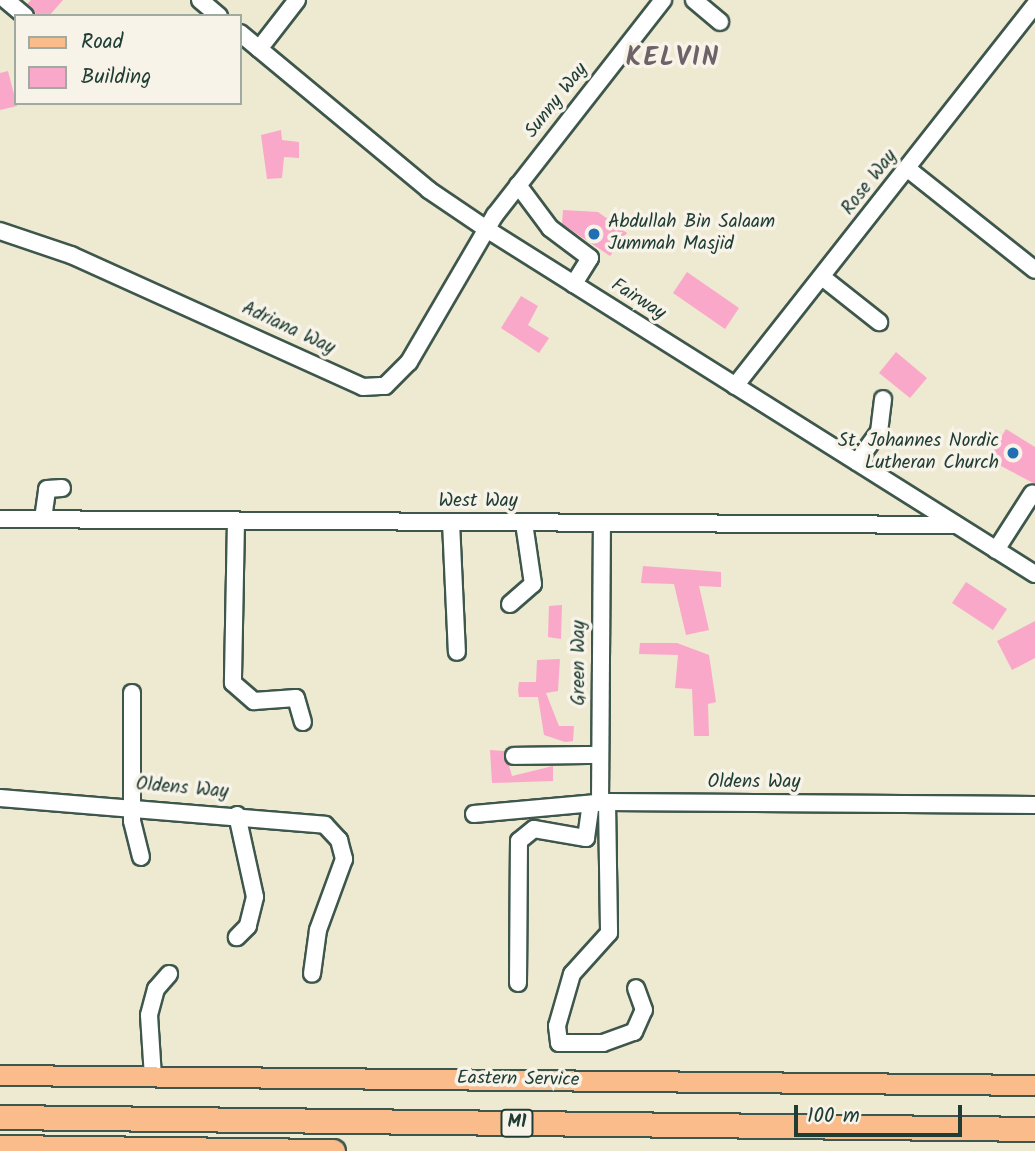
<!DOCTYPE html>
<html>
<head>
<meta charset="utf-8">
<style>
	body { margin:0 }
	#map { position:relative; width:1035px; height:1151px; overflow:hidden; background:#eee9d1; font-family:Kalam,sans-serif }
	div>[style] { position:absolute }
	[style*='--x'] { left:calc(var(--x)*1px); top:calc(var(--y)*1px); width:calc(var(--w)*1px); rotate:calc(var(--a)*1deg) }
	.building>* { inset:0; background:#faa8c9 }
	.roads { filter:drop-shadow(2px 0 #3e574c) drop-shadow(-2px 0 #3e574c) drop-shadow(0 2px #3e574c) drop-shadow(0 -2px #3e574c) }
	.minor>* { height:16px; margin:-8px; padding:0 8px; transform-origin:8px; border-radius:8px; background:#fff }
	.major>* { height:19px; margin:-9.5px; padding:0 9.5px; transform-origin:9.5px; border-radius:9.5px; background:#f9bc8a }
	.highway>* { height:23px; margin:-11.5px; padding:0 11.5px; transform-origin:11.5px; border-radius:11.5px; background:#f9bc8a }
	.dots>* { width:19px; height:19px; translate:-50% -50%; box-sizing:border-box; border:4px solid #f7f3e8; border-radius:50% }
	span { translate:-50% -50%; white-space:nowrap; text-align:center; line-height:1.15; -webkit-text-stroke:7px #f7f3e8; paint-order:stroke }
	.shield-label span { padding:2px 5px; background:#f7f3e8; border:2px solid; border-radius:5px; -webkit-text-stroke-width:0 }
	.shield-label { font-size:18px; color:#1f3d34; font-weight:700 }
	.street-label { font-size:19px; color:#1f3d34 }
	.poi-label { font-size:19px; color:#1f3d34 }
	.left { translate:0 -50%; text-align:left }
	.right { translate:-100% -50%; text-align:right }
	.district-label { font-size:26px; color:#6c6268; font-weight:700; letter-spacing:2px }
	.legend { position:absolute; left:14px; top:14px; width:228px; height:91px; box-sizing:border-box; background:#f7f3e8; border:2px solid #a1aaa0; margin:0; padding:9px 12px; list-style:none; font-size:21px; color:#1f3d34 }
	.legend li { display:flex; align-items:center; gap:14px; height:35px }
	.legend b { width:35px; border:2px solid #a1aaa0 }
	.scale { position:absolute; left:794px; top:1105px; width:168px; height:32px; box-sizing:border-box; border:4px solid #1f3d34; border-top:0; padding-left:9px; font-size:21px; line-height:24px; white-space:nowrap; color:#1f3d34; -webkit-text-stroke:5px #f7f3e8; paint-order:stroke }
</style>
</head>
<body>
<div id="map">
	<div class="building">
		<i style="clip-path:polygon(31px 0,63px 0,49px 16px,38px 16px,27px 4px)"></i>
		<i style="clip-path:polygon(8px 71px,17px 106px,0 110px,0 73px)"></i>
		<i style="clip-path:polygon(281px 130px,282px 140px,299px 142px,299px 158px,284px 157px,282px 178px,267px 179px,261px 135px)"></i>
		<i style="clip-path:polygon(563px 210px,598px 212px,627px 233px,610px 256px,562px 224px)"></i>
		<i style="clip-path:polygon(687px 272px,739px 308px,725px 329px,673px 293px)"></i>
		<i style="clip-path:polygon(521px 296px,538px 306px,528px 325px,549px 338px,539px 353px,501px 328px)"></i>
		<i style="clip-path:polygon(896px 352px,927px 378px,910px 398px,879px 373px)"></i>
		<i style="clip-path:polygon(1006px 429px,1035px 447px,1035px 484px,988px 459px)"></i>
		<i style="clip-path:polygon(643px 566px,721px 572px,721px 587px,699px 586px,709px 630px,686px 635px,674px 584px,641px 583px)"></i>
		<i style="clip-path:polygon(966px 582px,1007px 609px,993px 630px,952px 603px)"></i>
		<i style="clip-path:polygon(562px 605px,561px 639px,548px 637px,549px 606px)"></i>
		<i style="clip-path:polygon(1035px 621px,1035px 658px,1012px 670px,997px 641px)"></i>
		<i style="clip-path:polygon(640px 643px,677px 643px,709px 655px,716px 702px,708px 704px,709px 736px,694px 736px,692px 689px,675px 688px,678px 655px,639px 654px)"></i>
		<i style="clip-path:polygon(560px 659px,558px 691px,546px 693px,559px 726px,574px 726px,573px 741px,565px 742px,544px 735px,538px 697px,519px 697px,518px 690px,519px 682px,536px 682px,537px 660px)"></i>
		<i style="clip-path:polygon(490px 750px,505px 751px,512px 776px,553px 766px,553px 781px,492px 783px)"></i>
	</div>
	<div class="roads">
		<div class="minor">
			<i style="--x:6;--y:0;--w:25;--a:40"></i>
			<i style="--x:200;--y:0;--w:25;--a:40"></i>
			<i style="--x:694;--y:0;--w:34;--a:40"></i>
			<i style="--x:240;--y:33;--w:246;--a:39.7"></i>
			<i style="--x:429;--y:190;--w:71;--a:34.1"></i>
			<i style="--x:488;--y:230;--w:646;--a:32.17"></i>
			<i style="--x:259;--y:49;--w:62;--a:-52.2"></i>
			<i style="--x:908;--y:169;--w:162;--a:38.5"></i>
			<i style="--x:518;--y:185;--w:54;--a:53.3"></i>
			<i style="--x:550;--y:228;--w:50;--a:36.9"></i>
			<i style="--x:590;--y:258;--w:31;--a:122"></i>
			<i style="--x:0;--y:231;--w:75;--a:18.7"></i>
			<i style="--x:71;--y:255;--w:320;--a:24.3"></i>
			<i style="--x:363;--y:387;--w:22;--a:-3"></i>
			<i style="--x:385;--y:386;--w:34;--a:-45"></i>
			<i style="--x:409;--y:362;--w:170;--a:-59.7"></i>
			<i style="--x:495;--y:215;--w:273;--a:-52"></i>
			<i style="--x:822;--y:277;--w:73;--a:38.3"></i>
			<i style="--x:735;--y:386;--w:485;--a:-51.8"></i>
			<i style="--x:857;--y:462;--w:37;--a:-54"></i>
			<i style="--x:879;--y:432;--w:33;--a:-83"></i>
			<i style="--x:0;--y:519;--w:956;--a:0.36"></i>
			<i style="--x:43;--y:519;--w:30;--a:-82"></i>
			<i style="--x:47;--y:489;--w:15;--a:-4"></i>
			<i style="--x:236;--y:521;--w:162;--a:91.1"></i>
			<i style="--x:233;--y:683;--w:28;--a:41"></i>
			<i style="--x:254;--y:701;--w:42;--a:-4.1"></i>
			<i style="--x:296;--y:698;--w:25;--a:74"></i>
			<i style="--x:451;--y:522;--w:130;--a:87.4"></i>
			<i style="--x:996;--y:550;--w:67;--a:-57.3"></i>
			<i style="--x:510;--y:604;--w:30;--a:-41"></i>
			<i style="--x:533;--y:584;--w:62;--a:-98.4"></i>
			<i style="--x:132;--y:693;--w:128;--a:90"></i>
			<i style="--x:132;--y:821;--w:37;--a:76"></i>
			<i style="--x:514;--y:756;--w:86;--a:-0.7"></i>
			<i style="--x:0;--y:798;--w:326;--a:4.7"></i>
			<i style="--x:325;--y:825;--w:21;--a:47"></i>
			<i style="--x:339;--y:840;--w:20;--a:75"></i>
			<i style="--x:344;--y:859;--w:76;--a:110.1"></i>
			<i style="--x:318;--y:930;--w:44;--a:97.8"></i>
			<i style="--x:607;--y:802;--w:131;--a:89.1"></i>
			<i style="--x:609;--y:933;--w:55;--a:132.1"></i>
			<i style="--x:572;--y:974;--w:54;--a:106.1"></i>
			<i style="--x:557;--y:1026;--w:17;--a:83"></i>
			<i style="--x:559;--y:1043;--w:44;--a:0"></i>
			<i style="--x:603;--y:1043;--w:33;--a:-20"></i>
			<i style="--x:634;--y:1032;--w:24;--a:-66"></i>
			<i style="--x:644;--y:1010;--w:23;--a:-110"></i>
			<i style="--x:600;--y:803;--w:279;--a:-89.6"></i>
			<i style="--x:474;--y:814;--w:134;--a:-5.2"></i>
			<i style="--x:607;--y:802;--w:428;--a:0.4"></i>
			<i style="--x:237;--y:815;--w:84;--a:77.6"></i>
			<i style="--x:255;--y:897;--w:30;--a:104"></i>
			<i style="--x:248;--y:926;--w:16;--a:135"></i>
			<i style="--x:518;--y:983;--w:142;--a:-89.6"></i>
			<i style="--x:519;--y:841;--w:19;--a:-39"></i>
			<i style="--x:534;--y:829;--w:53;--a:9.8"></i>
			<i style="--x:586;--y:838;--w:34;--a:-82"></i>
			<i style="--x:153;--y:1077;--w:62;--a:-93.7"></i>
			<i style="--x:149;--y:1015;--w:27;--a:-75"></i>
			<i style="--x:156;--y:989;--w:20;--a:-49"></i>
		</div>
		<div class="major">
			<i style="--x:0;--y:1075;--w:1035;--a:0.55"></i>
		</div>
		<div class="highway">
			<i style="--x:0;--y:1117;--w:1035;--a:0.66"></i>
			<i style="--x:0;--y:1147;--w:333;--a:0.7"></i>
		</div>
	</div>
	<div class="dots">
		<i style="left:594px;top:234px;background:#1f6fb2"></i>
		<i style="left:1013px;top:453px;background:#1f6fb2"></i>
	</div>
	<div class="shield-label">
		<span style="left:517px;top:1123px">M1</span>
	</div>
	<div class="street-label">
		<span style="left:557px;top:101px;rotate:-52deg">Sunny Way</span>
		<span style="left:870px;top:183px;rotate:-52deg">Rose Way</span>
		<span style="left:638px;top:300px;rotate:32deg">Fairway</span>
		<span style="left:288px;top:329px;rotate:25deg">Adriana Way</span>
		<span style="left:478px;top:502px">West Way</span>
		<span style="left:580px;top:663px;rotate:-90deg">Green Way</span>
		<span style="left:754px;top:783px">Oldens Way</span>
		<span style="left:182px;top:789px;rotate:5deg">Oldens Way</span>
		<span style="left:518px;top:1080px;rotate:1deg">Eastern Service</span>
	</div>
	<div class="poi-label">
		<span class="left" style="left:608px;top:234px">Abdullah Bin Salaam<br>Jummah Masjid</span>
		<span class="right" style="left:999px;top:453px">St. Johannes Nordic<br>Lutheran Church</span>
	</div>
	<div class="district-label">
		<span style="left:673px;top:59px">KELVIN</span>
	</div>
	<ul class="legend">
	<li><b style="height:9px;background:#f9bc8a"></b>Road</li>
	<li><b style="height:19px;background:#faa8c9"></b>Building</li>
	</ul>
	<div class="scale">100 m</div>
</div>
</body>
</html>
